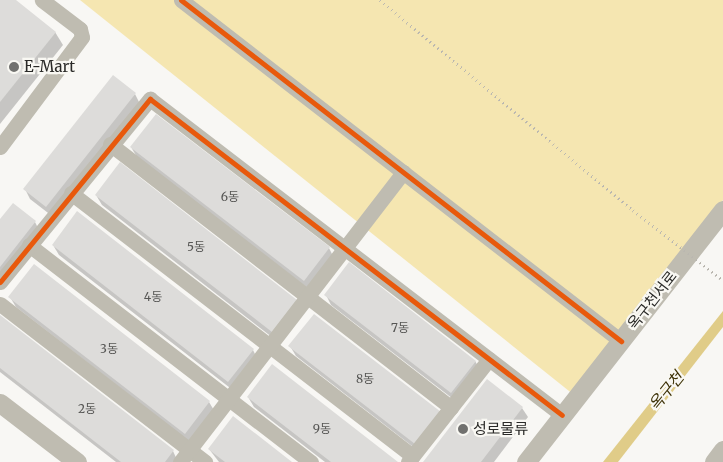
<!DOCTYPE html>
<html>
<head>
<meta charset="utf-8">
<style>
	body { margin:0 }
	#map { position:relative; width:723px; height:462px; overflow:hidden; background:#f8f7f4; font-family:Merriweather,"Noto Sans KR",serif }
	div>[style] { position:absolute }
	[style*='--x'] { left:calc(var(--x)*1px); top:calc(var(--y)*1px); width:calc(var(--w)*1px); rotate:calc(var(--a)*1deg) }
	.green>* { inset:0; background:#f5e6b1 }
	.water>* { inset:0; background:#e0cc88 }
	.shadow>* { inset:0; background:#0003 }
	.building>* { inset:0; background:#dddcda }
	.path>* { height:2.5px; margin-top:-1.25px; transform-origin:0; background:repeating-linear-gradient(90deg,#bab7b0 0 1px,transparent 0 5px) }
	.minor>* { height:15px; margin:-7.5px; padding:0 7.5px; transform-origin:7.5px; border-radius:7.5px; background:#bfbcb1 }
	.tertiary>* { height:19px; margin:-9.5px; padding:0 9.5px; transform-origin:9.5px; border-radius:9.5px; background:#bfbcb1 }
	.path-bridge>* { height:2.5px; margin-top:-1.25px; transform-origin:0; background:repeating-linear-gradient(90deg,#bab7b0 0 1px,transparent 0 5px) }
	.cycleway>* { height:5px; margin:-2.5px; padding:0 2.5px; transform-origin:2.5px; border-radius:2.5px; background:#e8590c }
	.dots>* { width:14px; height:14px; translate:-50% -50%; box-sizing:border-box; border:2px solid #f9f8f3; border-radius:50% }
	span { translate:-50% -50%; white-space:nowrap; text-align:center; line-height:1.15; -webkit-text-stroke:4.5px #f9f8f3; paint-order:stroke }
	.number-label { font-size:12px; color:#565654 }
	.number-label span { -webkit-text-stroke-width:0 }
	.poi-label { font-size:15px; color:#292927 }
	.left { translate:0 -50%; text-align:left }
	.street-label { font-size:15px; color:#292927 }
	.water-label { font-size:16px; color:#3d3106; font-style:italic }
</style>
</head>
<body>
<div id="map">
	<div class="green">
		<i style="clip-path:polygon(80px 0,723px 0,723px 200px,574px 395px)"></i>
	</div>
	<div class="water">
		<i style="clip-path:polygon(723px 311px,723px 327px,618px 462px,603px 462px)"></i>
	</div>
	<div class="shadow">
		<i style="clip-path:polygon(0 0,14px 0,55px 32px,63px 45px,0 124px)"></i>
		<i style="clip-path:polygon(135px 94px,140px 104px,52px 216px,30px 199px,25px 189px)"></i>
		<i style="clip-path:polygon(131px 147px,329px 248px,334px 258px,310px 290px,137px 157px)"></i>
		<i style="clip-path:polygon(96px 195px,296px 300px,277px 341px,102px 205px)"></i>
		<i style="clip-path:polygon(0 222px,35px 222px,40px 232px,0 283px)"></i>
		<i style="clip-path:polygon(53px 245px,253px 350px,258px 360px,234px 391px,59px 255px)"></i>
		<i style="clip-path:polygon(34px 265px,209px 402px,215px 412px,191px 443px,16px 307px,10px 297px)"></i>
		<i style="clip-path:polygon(326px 295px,475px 361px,481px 371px,457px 402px,331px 305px)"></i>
		<i style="clip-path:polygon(0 316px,173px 451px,178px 462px,116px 462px,0 372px)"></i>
		<i style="clip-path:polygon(290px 346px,440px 412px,421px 453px,296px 356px)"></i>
		<i style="clip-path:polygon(248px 397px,396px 462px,325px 462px,254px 407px)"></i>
		<i style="clip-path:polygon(522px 408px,528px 417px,494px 462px,425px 462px)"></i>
		<i style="clip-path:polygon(209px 449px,290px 462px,219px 462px)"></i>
	</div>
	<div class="building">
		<i style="clip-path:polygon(0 0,16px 0,56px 32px,0 102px)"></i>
		<i style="clip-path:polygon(113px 75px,136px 93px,46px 207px,23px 189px)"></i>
		<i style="clip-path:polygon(156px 114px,330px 247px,304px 281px,130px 147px)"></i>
		<i style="clip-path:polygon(120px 162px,297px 300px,272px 332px,95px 195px)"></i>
		<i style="clip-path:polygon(13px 203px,36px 221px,0 267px,0 219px)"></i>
		<i style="clip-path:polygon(77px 211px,254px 349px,228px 382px,52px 245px)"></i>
		<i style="clip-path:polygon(349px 262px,476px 361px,451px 393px,324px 295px)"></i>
		<i style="clip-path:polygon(34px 264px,210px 401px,185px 434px,8px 297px)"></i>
		<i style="clip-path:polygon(314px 314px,441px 412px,415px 444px,288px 346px)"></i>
		<i style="clip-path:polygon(0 315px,174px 450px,165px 462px,121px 462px,0 368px)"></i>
		<i style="clip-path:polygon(272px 364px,398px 462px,331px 462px,247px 397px)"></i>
		<i style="clip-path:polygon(487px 379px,523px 407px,481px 462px,423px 462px)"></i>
		<i style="clip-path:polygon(233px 416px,292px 462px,225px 462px,208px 449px)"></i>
	</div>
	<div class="path">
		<i style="--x:380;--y:0;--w:329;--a:39.7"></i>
	</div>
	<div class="minor">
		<i style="--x:181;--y:0;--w:557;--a:37.78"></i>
		<i style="--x:110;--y:144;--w:431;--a:37.7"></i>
		<i style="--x:0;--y:147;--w:137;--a:-53.3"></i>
		<i style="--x:82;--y:37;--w:8;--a:-104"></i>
		<i style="--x:80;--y:29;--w:48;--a:-142.7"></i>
		<i style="--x:71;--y:193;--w:431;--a:37.6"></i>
		<i style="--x:29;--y:245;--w:356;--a:37.6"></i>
		<i style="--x:0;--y:282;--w:237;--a:-50.7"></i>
		<i style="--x:150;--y:99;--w:519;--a:37.49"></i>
		<i style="--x:0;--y:304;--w:259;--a:37.6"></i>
		<i style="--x:180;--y:462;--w:366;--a:-52.4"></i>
		<i style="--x:408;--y:462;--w:131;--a:-51.8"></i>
	</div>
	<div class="tertiary">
		<i style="--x:0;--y:403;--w:97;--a:37.5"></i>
		<i style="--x:526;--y:462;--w:320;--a:-52"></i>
		<i style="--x:714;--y:462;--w:15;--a:-53"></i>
	</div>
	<div class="path-bridge">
		<i style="--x:633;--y:210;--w:114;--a:37.9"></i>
	</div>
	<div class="cycleway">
		<i style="--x:181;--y:0;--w:557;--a:37.78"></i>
		<i style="--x:0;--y:282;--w:237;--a:-50.7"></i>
		<i style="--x:150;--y:99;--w:519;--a:37.49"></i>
	</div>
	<div class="dots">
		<i style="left:14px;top:67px;background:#71716f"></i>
		<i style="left:463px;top:429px;background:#71716f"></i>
	</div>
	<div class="number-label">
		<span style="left:230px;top:197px">6동</span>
		<span style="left:196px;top:247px">5동</span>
		<span style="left:153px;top:297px">4동</span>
		<span style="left:400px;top:328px">7동</span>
		<span style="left:109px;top:349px">3동</span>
		<span style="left:365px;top:379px">8동</span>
		<span style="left:87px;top:409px">2동</span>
		<span style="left:322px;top:429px">9동</span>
	</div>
	<div class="poi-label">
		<span class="left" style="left:24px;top:67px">E-Mart</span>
		<span class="left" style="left:473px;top:429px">성로물류</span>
	</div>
	<div class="street-label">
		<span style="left:652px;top:300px;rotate:-52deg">옥구천서로</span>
	</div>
	<div class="water-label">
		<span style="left:666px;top:391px;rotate:-51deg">옥구천</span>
	</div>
</div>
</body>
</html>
